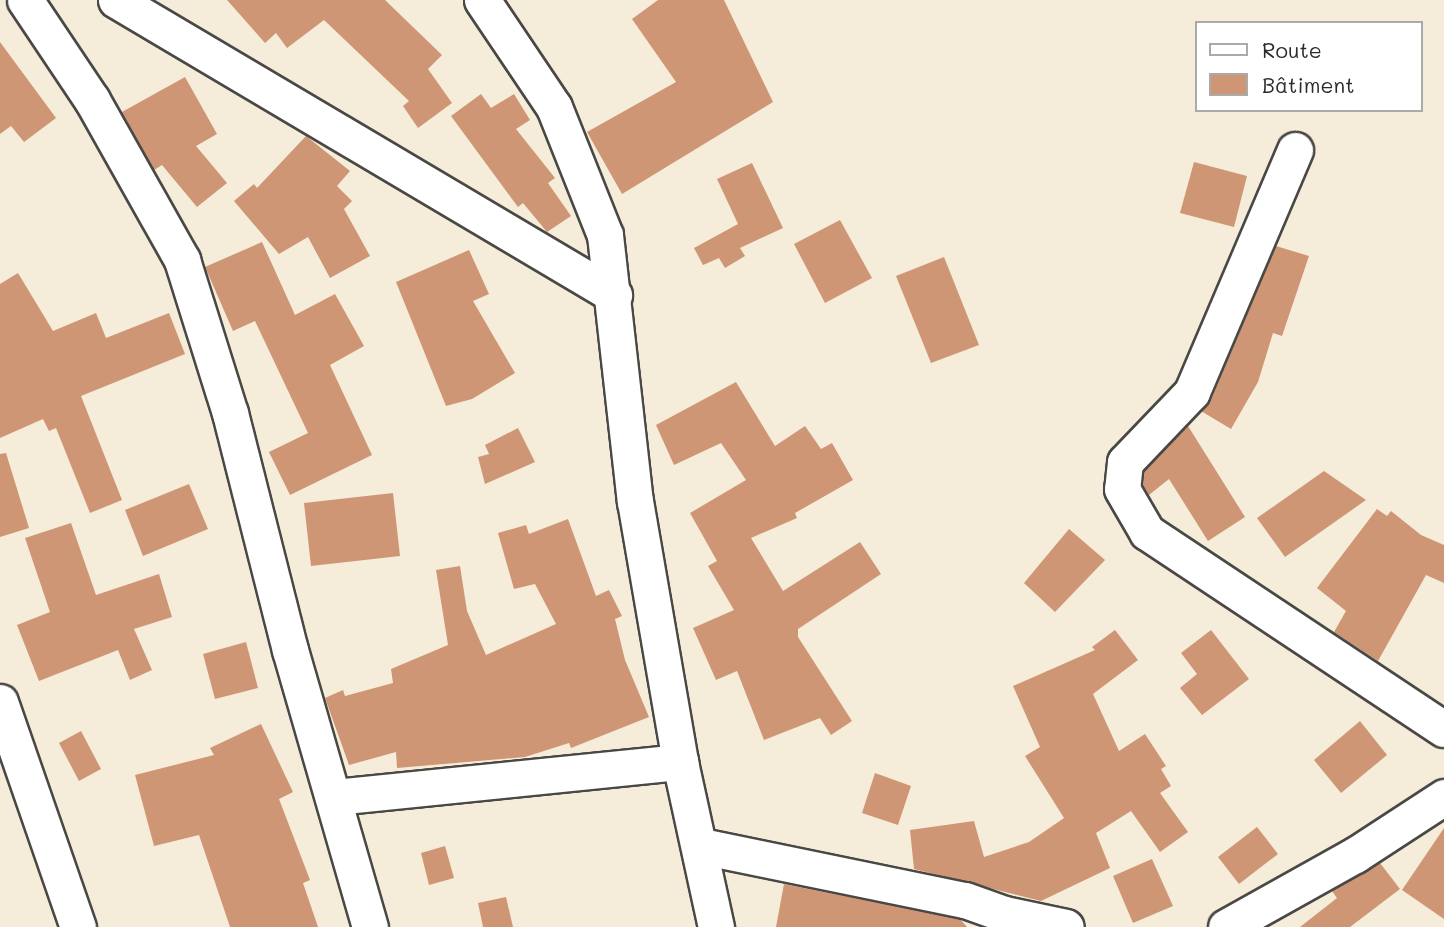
<!DOCTYPE html>
<html>
<head>
<meta charset="utf-8">
<style>
	body { margin:0 }
	#map { position:relative; width:1444px; height:927px; overflow:hidden; background:#f5ecd9; font-family:Mali,sans-serif }
	div>[style] { position:absolute }
	[style*='--x'] { left:calc(var(--x)*1px); top:calc(var(--y)*1px); width:calc(var(--w)*1px); rotate:calc(var(--a)*1deg) }
	.building>* { inset:0; background:#cf9676 }
	.roads { filter:drop-shadow(2px 0 #494845) drop-shadow(-2px 0 #494845) drop-shadow(0 2px #494845) drop-shadow(0 -2px #494845) }
	.minor>* { height:35px; margin:-17.5px; padding:0 17.5px; transform-origin:17.5px; border-radius:17.5px; background:#fff }
	span { translate:-50% -50%; white-space:nowrap; text-align:center; line-height:1.15; -webkit-text-stroke:5px #fff; paint-order:stroke }
	.legend { position:absolute; left:1195px; top:21px; width:228px; height:91px; box-sizing:border-box; background:#fff; border:2px solid #aaa; margin:0; padding:9px 12px; list-style:none; font-size:21px; color:#2b2b2b }
	.legend li { display:flex; align-items:center; gap:14px; height:35px }
	.legend b { width:35px; border:2px solid #aaa }
</style>
</head>
<body>
<div id="map">
	<div class="building">
		<i style="clip-path:polygon(227px 0,385px 0,442px 55px,428px 69px,452px 103px,418px 128px,403px 106px,409px 101px,324px 20px,287px 48px,276px 33px,265px 43px)"></i>
		<i style="clip-path:polygon(658px 0,724px 0,773px 102px,622px 194px,587px 132px,676px 82px,632px 19px)"></i>
		<i style="clip-path:polygon(0 42px,56px 118px,24px 142px,11px 126px,0 134px)"></i>
		<i style="clip-path:polygon(185px 77px,217px 134px,196px 146px,227px 183px,197px 207px,162px 165px,154px 170px,122px 112px)"></i>
		<i style="clip-path:polygon(481px 94px,491px 108px,514px 94px,530px 120px,516px 129px,555px 178px,548px 183px,571px 216px,547px 232px,523px 203px,518px 207px,451px 116px)"></i>
		<i style="clip-path:polygon(306px 136px,350px 171px,337px 186px,352px 201px,344px 209px,370px 256px,330px 278px,308px 237px,279px 254px,234px 201px,254px 184px,257px 188px)"></i>
		<i style="clip-path:polygon(1194px 162px,1247px 176px,1234px 227px,1180px 213px)"></i>
		<i style="clip-path:polygon(752px 163px,783px 228px,740px 248px,745px 256px,725px 268px,719px 258px,703px 265px,694px 248px,738px 224px,717px 179px)"></i>
		<i style="clip-path:polygon(840px 220px,872px 278px,825px 303px,794px 244px)"></i>
		<i style="clip-path:polygon(262px 242px,295px 315px,335px 294px,364px 346px,330px 365px,372px 455px,290px 495px,269px 452px,308px 433px,255px 321px,233px 331px,205px 267px)"></i>
		<i style="clip-path:polygon(1276px 246px,1309px 256px,1282px 336px,1273px 333px,1258px 382px,1231px 429px,1201px 411px,1211px 400px)"></i>
		<i style="clip-path:polygon(469px 250px,489px 294px,473px 301px,515px 373px,472px 399px,446px 406px,396px 282px)"></i>
		<i style="clip-path:polygon(944px 257px,979px 345px,931px 363px,896px 276px)"></i>
		<i style="clip-path:polygon(18px 273px,53px 331px,96px 313px,106px 338px,169px 313px,185px 354px,81px 396px,122px 500px,90px 513px,56px 428px,49px 431px,43px 419px,0 438px,0 284px)"></i>
		<i style="clip-path:polygon(736px 382px,775px 446px,805px 426px,821px 449px,832px 443px,853px 480px,795px 513px,797px 518px,751px 538px,783px 591px,860px 542px,881px 574px,798px 629px,798px 637px,852px 721px,831px 735px,820px 718px,764px 740px,737px 671px,716px 680px,693px 628px,734px 610px,708px 566px,717px 561px,690px 513px,746px 480px,721px 443px,674px 465px,656px 425px)"></i>
		<i style="clip-path:polygon(1188px 426px,1245px 517px,1208px 541px,1169px 479px,1149px 495px,1143px 485px,1144px 471px)"></i>
		<i style="clip-path:polygon(518px 428px,535px 462px,485px 484px,478px 457px,489px 454px,485px 445px)"></i>
		<i style="clip-path:polygon(6px 453px,29px 528px,0 537px,0 454px)"></i>
		<i style="clip-path:polygon(1324px 471px,1366px 500px,1285px 557px,1257px 518px)"></i>
		<i style="clip-path:polygon(189px 484px,208px 529px,143px 556px,125px 510px)"></i>
		<i style="clip-path:polygon(393px 493px,400px 556px,311px 566px,304px 503px)"></i>
		<i style="clip-path:polygon(1377px 509px,1387px 516px,1391px 511px,1421px 535px,1444px 545px,1444px 583px,1426px 575px,1378px 661px,1334px 632px,1346px 611px,1317px 588px)"></i>
		<i style="clip-path:polygon(568px 519px,596px 596px,609px 590px,622px 616px,615px 619px,625px 660px,649px 717px,571px 748px,569px 743px,525px 757px,397px 768px,396px 752px,349px 765px,325px 698px,343px 690px,345px 696px,393px 683px,391px 669px,448px 645px,436px 570px,460px 566px,467px 611px,486px 655px,556px 624px,535px 584px,514px 589px,498px 533px,526px 525px,529px 534px)"></i>
		<i style="clip-path:polygon(71px 523px,96px 595px,159px 574px,172px 617px,134px 629px,152px 670px,130px 680px,118px 650px,39px 681px,17px 625px,50px 612px,25px 538px)"></i>
		<i style="clip-path:polygon(1069px 529px,1105px 560px,1055px 612px,1024px 583px)"></i>
		<i style="clip-path:polygon(1115px 630px,1138px 660px,1093px 694px,1119px 751px,1145px 734px,1166px 766px,1161px 769px,1171px 786px,1160px 793px,1188px 832px,1160px 852px,1131px 811px,1096px 833px,1110px 868px,1041px 901px,914px 869px,910px 830px,974px 821px,984px 857px,1029px 842px,1064px 818px,1025px 756px,1040px 747px,1013px 686px,1095px 650px,1092px 647px)"></i>
		<i style="clip-path:polygon(1211px 630px,1249px 679px,1202px 715px,1180px 688px,1197px 674px,1181px 653px)"></i>
		<i style="clip-path:polygon(246px 642px,258px 688px,215px 699px,203px 654px)"></i>
		<i style="clip-path:polygon(1360px 721px,1387px 755px,1341px 793px,1314px 760px)"></i>
		<i style="clip-path:polygon(261px 724px,293px 792px,279px 799px,310px 880px,303px 883px,318px 927px,230px 927px,199px 835px,154px 846px,135px 775px,214px 755px,210px 748px)"></i>
		<i style="clip-path:polygon(81px 731px,101px 769px,79px 781px,59px 743px)"></i>
		<i style="clip-path:polygon(875px 773px,911px 786px,898px 825px,862px 813px)"></i>
		<i style="clip-path:polygon(1257px 827px,1278px 854px,1239px 884px,1218px 857px)"></i>
		<i style="clip-path:polygon(1444px 828px,1444px 919px,1402px 890px)"></i>
		<i style="clip-path:polygon(445px 846px,454px 878px,429px 885px,421px 853px)"></i>
		<i style="clip-path:polygon(1152px 859px,1173px 906px,1133px 923px,1113px 876px)"></i>
		<i style="clip-path:polygon(1380px 863px,1400px 889px,1350px 927px,1300px 927px,1337px 898px,1332px 891px)"></i>
		<i style="clip-path:polygon(784px 884px,960px 919px,967px 927px,776px 927px)"></i>
		<i style="clip-path:polygon(506px 897px,513px 927px,483px 927px,478px 903px)"></i>
	</div>
	<div class="roads">
		<div class="minor">
			<i style="--x:25;--y:0;--w:120;--a:56.2"></i>
			<i style="--x:92;--y:100;--w:184;--a:60.6"></i>
			<i style="--x:182;--y:260;--w:160;--a:72.6"></i>
			<i style="--x:230;--y:413;--w:244;--a:75.8"></i>
			<i style="--x:290;--y:650;--w:288;--a:73.9"></i>
			<i style="--x:116;--y:0;--w:579;--a:30.64"></i>
			<i style="--x:482;--y:0;--w:129;--a:56.1"></i>
			<i style="--x:554;--y:107;--w:138;--a:68.3"></i>
			<i style="--x:605;--y:235;--w:268;--a:83.6"></i>
			<i style="--x:635;--y:501;--w:265;--a:80.2"></i>
			<i style="--x:680;--y:762;--w:169;--a:77.7"></i>
			<i style="--x:1295;--y:150;--w:263;--a:113.1"></i>
			<i style="--x:1192;--y:392;--w:97;--a:133.7"></i>
			<i style="--x:1125;--y:462;--w:27;--a:96"></i>
			<i style="--x:1122;--y:489;--w:50;--a:59.8"></i>
			<i style="--x:1147;--y:532;--w:356;--a:33.6"></i>
			<i style="--x:0;--y:702;--w:238;--a:70.9"></i>
			<i style="--x:335;--y:797;--w:347;--a:-5.8"></i>
			<i style="--x:701;--y:846;--w:269;--a:11.6"></i>
			<i style="--x:965;--y:900;--w:41;--a:19.7"></i>
			<i style="--x:1004;--y:914;--w:63;--a:11.8"></i>
			<i style="--x:1226;--y:927;--w:148;--a:-29.2"></i>
			<i style="--x:1355;--y:855;--w:106;--a:-33.1"></i>
		</div>
	</div>
	<ul class="legend">
	<li><b style="height:9px;background:#fff"></b>Route</li>
	<li><b style="height:19px;background:#cf9676"></b>Bâtiment</li>
	</ul>
</div>
</body>
</html>
